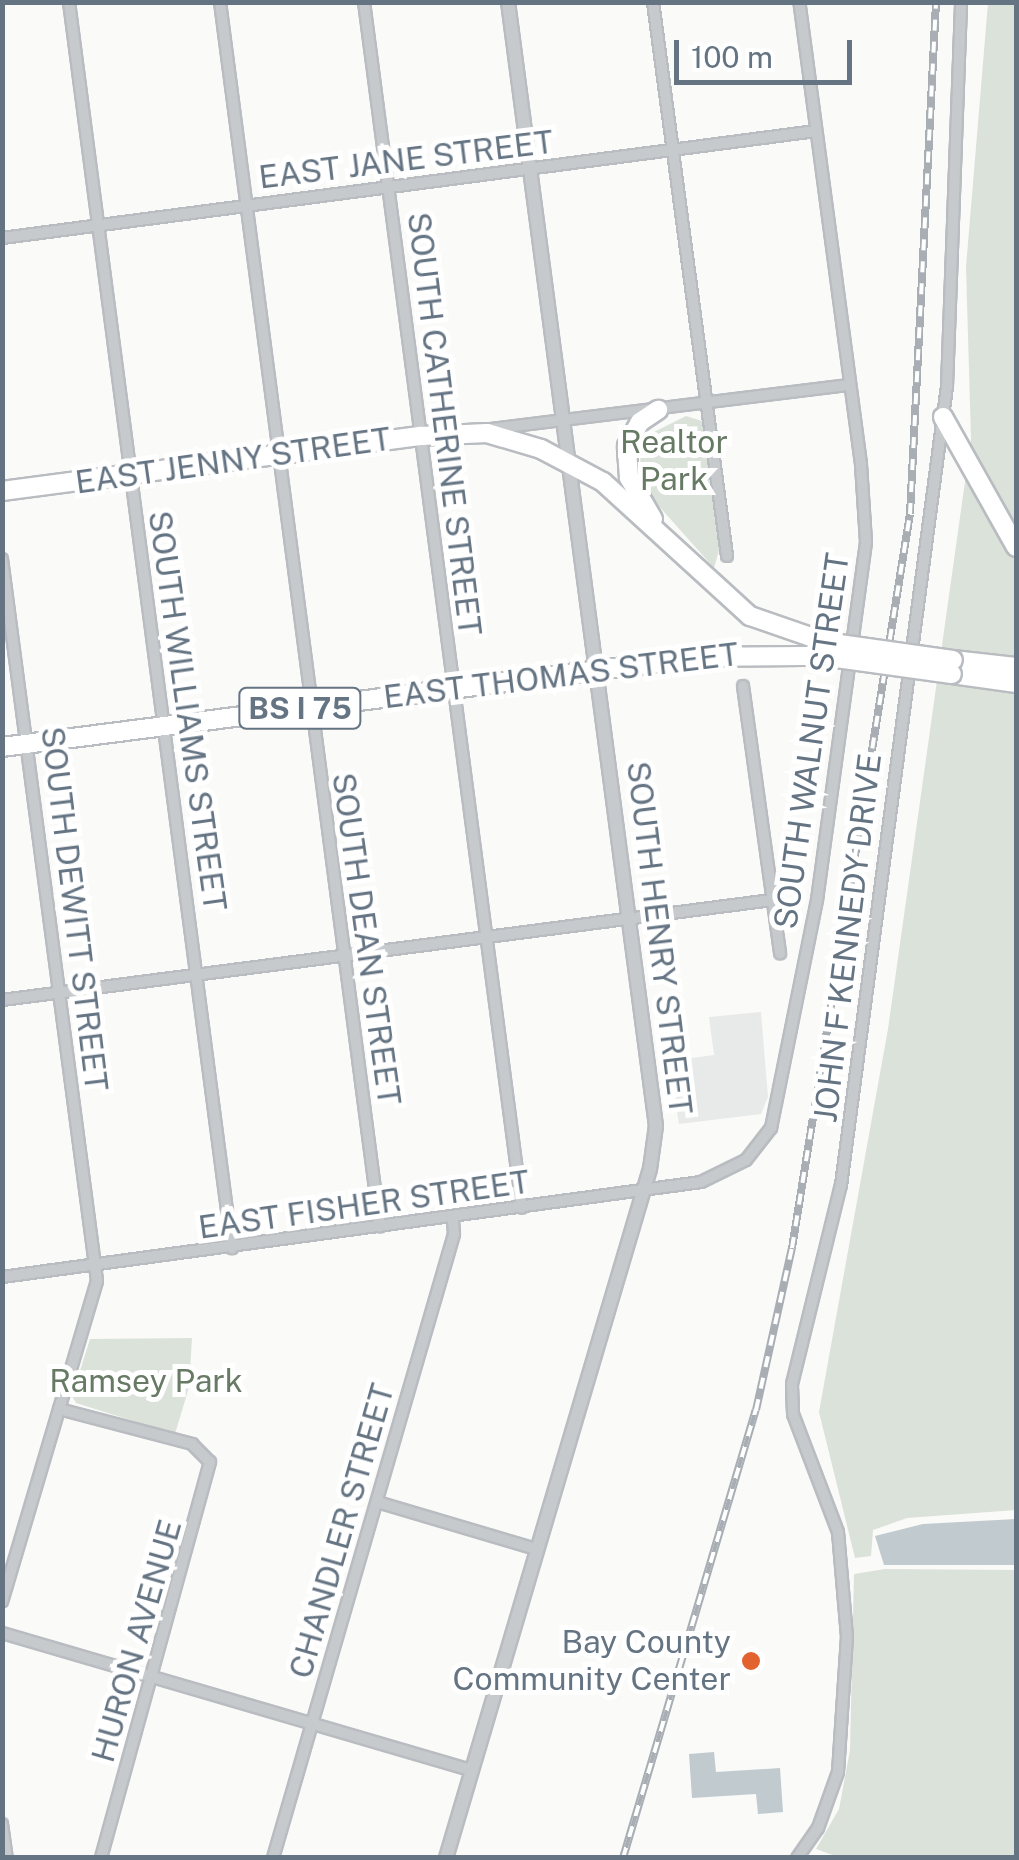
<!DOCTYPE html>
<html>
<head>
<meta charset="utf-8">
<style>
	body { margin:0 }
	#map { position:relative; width:1019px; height:1860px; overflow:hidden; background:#fafaf8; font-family:"Public Sans",sans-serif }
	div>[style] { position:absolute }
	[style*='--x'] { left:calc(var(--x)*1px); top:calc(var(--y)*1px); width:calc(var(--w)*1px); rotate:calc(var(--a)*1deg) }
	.built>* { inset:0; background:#e8e9e9 }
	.green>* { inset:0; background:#dbe2d9 }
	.water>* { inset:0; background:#c1cacf }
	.roads { filter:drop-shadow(2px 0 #b9bcc0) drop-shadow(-2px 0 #b9bcc0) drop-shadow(0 2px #b9bcc0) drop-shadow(0 -2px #b9bcc0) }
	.minor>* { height:10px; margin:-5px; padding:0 5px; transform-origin:5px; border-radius:5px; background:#c6cacd }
	.tertiary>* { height:12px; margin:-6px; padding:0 6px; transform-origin:6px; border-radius:6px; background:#c6cacd }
	.trunk>* { height:18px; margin:-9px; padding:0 9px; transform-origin:9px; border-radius:9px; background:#fff }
	.rail>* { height:8px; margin-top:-4px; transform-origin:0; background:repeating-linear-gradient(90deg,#fff 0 11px,#a8aeb4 0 22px); box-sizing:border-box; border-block:2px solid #a8aeb4 }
	.bridges { filter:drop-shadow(2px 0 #b9bcc0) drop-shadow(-2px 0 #b9bcc0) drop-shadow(0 2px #b9bcc0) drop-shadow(0 -2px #b9bcc0) }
	.trunk-bridge>* { height:18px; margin:-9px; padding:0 9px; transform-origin:9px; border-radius:9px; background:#fff }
	.dots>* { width:28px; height:28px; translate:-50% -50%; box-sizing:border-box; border:5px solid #fff; border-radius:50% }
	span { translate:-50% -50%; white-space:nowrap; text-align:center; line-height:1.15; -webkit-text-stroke:10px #fff; paint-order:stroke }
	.shield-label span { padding:2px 8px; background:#fff; border:2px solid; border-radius:8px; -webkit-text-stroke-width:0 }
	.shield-label { font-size:30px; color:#657483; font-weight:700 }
	.street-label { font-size:32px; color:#657483 }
	.park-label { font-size:32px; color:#667a64 }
	.poi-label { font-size:32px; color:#657483 }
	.right { translate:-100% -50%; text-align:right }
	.frame { position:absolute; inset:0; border:5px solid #657483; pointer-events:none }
	.scale { position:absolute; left:674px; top:40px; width:178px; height:45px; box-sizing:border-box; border:5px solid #657483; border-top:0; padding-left:12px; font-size:30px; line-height:35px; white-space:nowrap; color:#657483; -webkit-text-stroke:8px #fff; paint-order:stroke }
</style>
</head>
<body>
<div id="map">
	<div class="built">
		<i style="clip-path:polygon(761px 1012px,768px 1097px,761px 1114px,679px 1124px,669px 1061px,714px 1055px,709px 1017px)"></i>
	</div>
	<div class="green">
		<i style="clip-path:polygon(988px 3px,1016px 3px,1016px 1510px,907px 1518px,873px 1530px,871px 1556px,855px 1558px,819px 1412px,888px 1029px,971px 439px,966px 267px)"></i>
		<i style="clip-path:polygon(686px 416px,702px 421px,719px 550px,714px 568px,649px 495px,640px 465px,642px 438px)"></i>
		<i style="clip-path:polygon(192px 1338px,189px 1387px,175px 1434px,76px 1403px,72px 1396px,90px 1339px)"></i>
		<i style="clip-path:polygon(885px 1569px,1016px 1570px,1016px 1857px,841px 1858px,816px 1849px,839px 1809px,850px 1750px,854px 1574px)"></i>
	</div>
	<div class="water">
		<i style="clip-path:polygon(1016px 1519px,1016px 1565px,884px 1565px,875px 1536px,923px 1524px)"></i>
		<i style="clip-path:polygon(714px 1752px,716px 1772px,780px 1768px,783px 1812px,758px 1814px,756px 1794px,692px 1798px,689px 1754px)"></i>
	</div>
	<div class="roads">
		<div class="minor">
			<i style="--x:69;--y:2;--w:1257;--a:82.55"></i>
			<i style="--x:220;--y:2;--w:1235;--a:82.56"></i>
			<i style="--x:364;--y:2;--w:1216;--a:82.54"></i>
			<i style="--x:653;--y:2;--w:559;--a:82.39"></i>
			<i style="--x:2;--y:238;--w:821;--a:-7.49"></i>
			<i style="--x:490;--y:429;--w:359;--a:-7"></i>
			<i style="--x:2;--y:559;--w:728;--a:82.5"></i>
			<i style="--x:97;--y:1281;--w:334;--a:106.5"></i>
			<i style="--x:743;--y:686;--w:270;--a:82.1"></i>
			<i style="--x:2;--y:1000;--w:776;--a:-7.4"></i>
			<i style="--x:2;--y:1277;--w:705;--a:-7.74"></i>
			<i style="--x:701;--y:1182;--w:50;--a:-26.1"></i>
			<i style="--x:746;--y:1160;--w:41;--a:-52"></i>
			<i style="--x:771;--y:1128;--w:233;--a:-78.6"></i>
			<i style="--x:817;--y:900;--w:361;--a:-82.2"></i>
			<i style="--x:866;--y:542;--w:78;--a:-93.7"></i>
			<i style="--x:861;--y:464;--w:466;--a:-97.6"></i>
			<i style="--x:59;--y:1409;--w:138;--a:14.7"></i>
			<i style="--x:192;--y:1444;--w:25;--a:45"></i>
			<i style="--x:210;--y:1462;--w:411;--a:105.4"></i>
			<i style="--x:377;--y:1502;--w:166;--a:16.5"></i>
			<i style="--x:2;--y:1633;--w:489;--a:16.3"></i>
			<i style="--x:2;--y:1824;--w:34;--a:82"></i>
			<i style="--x:273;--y:1858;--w:650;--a:-73.82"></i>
			<i style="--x:454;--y:1234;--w:16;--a:-94"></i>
			<i style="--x:797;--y:1858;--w:37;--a:-55"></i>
			<i style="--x:818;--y:1828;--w:59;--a:-70.3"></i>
			<i style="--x:838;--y:1772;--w:135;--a:-86.2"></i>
			<i style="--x:847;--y:1637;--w:105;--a:-94.9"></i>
			<i style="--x:838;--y:1532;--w:126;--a:-110.9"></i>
			<i style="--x:793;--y:1414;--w:30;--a:-92"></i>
			<i style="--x:792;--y:1384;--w:205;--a:-76.2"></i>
			<i style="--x:841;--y:1185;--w:806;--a:-82.44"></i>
			<i style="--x:947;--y:386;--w:384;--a:-87.9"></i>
		</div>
		<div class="tertiary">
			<i style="--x:446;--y:1858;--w:719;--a:-73.51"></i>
			<i style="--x:650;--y:1169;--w:43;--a:-82.1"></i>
			<i style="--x:656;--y:1126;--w:1134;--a:-97.5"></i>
		</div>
		<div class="trunk">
			<i style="--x:943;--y:417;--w:149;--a:60.7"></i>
			<i style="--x:2;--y:491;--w:423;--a:-7.5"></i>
			<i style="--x:421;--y:436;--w:66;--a:-2.6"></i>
			<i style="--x:487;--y:433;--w:56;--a:16.5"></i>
			<i style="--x:541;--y:449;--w:70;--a:28"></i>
			<i style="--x:603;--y:482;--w:199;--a:42.4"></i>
			<i style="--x:750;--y:616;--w:79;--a:19.1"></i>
			<i style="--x:653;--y:519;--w:48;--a:-120.3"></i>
			<i style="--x:629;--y:478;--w:32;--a:-94"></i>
			<i style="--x:627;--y:446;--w:27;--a:-62"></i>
			<i style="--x:640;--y:422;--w:22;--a:-34"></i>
			<i style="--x:953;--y:660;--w:63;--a:6.3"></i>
			<i style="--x:952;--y:674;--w:65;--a:8"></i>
			<i style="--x:2;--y:747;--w:704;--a:-7.35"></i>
			<i style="--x:700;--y:657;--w:122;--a:-0.5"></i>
		</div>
	</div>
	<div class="rail">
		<i style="--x:623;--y:1858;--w:467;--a:-73.5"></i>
		<i style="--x:756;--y:1410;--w:166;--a:-77.5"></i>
		<i style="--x:792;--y:1248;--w:743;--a:-80.87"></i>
		<i style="--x:910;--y:514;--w:513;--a:-87.09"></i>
	</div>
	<div class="bridges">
		<div class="trunk-bridge">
			<i style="--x:825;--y:642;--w:129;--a:8"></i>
			<i style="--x:822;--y:656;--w:131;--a:7.9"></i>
		</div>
	</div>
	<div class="dots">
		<i style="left:751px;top:1661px;background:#e3632e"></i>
	</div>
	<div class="shield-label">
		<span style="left:300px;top:708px">BS I 75</span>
	</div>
	<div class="street-label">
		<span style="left:406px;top:160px;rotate:-7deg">EAST JANE STREET</span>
		<span style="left:444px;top:424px;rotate:83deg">SOUTH CATHERINE STREET</span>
		<span style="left:233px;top:461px;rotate:-8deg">EAST JENNY STREET</span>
		<span style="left:561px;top:676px;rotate:-7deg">EAST THOMAS STREET</span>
		<span style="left:187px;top:711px;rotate:82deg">SOUTH WILLIAMS STREET</span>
		<span style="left:812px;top:741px;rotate:-82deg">SOUTH WALNUT STREET</span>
		<span style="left:74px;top:909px;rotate:83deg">SOUTH DEWITT STREET</span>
		<span style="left:659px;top:938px;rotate:83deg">SOUTH HENRY STREET</span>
		<span style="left:848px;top:938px;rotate:-83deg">JOHN F KENNEDY DRIVE</span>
		<span style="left:366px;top:939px;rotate:82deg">SOUTH DEAN STREET</span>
		<span style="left:364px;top:1205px;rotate:-8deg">EAST FISHER STREET</span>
		<span style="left:342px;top:1531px;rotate:-74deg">CHANDLER STREET</span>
		<span style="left:137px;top:1641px;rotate:-74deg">HURON AVENUE</span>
	</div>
	<div class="park-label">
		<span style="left:674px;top:461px">Realtor<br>Park</span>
		<span style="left:146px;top:1381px">Ramsey Park</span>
	</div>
	<div class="poi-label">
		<span class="right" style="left:731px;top:1661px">Bay County<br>Community Center</span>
	</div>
	<div class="frame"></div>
	<div class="scale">100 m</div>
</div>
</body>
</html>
